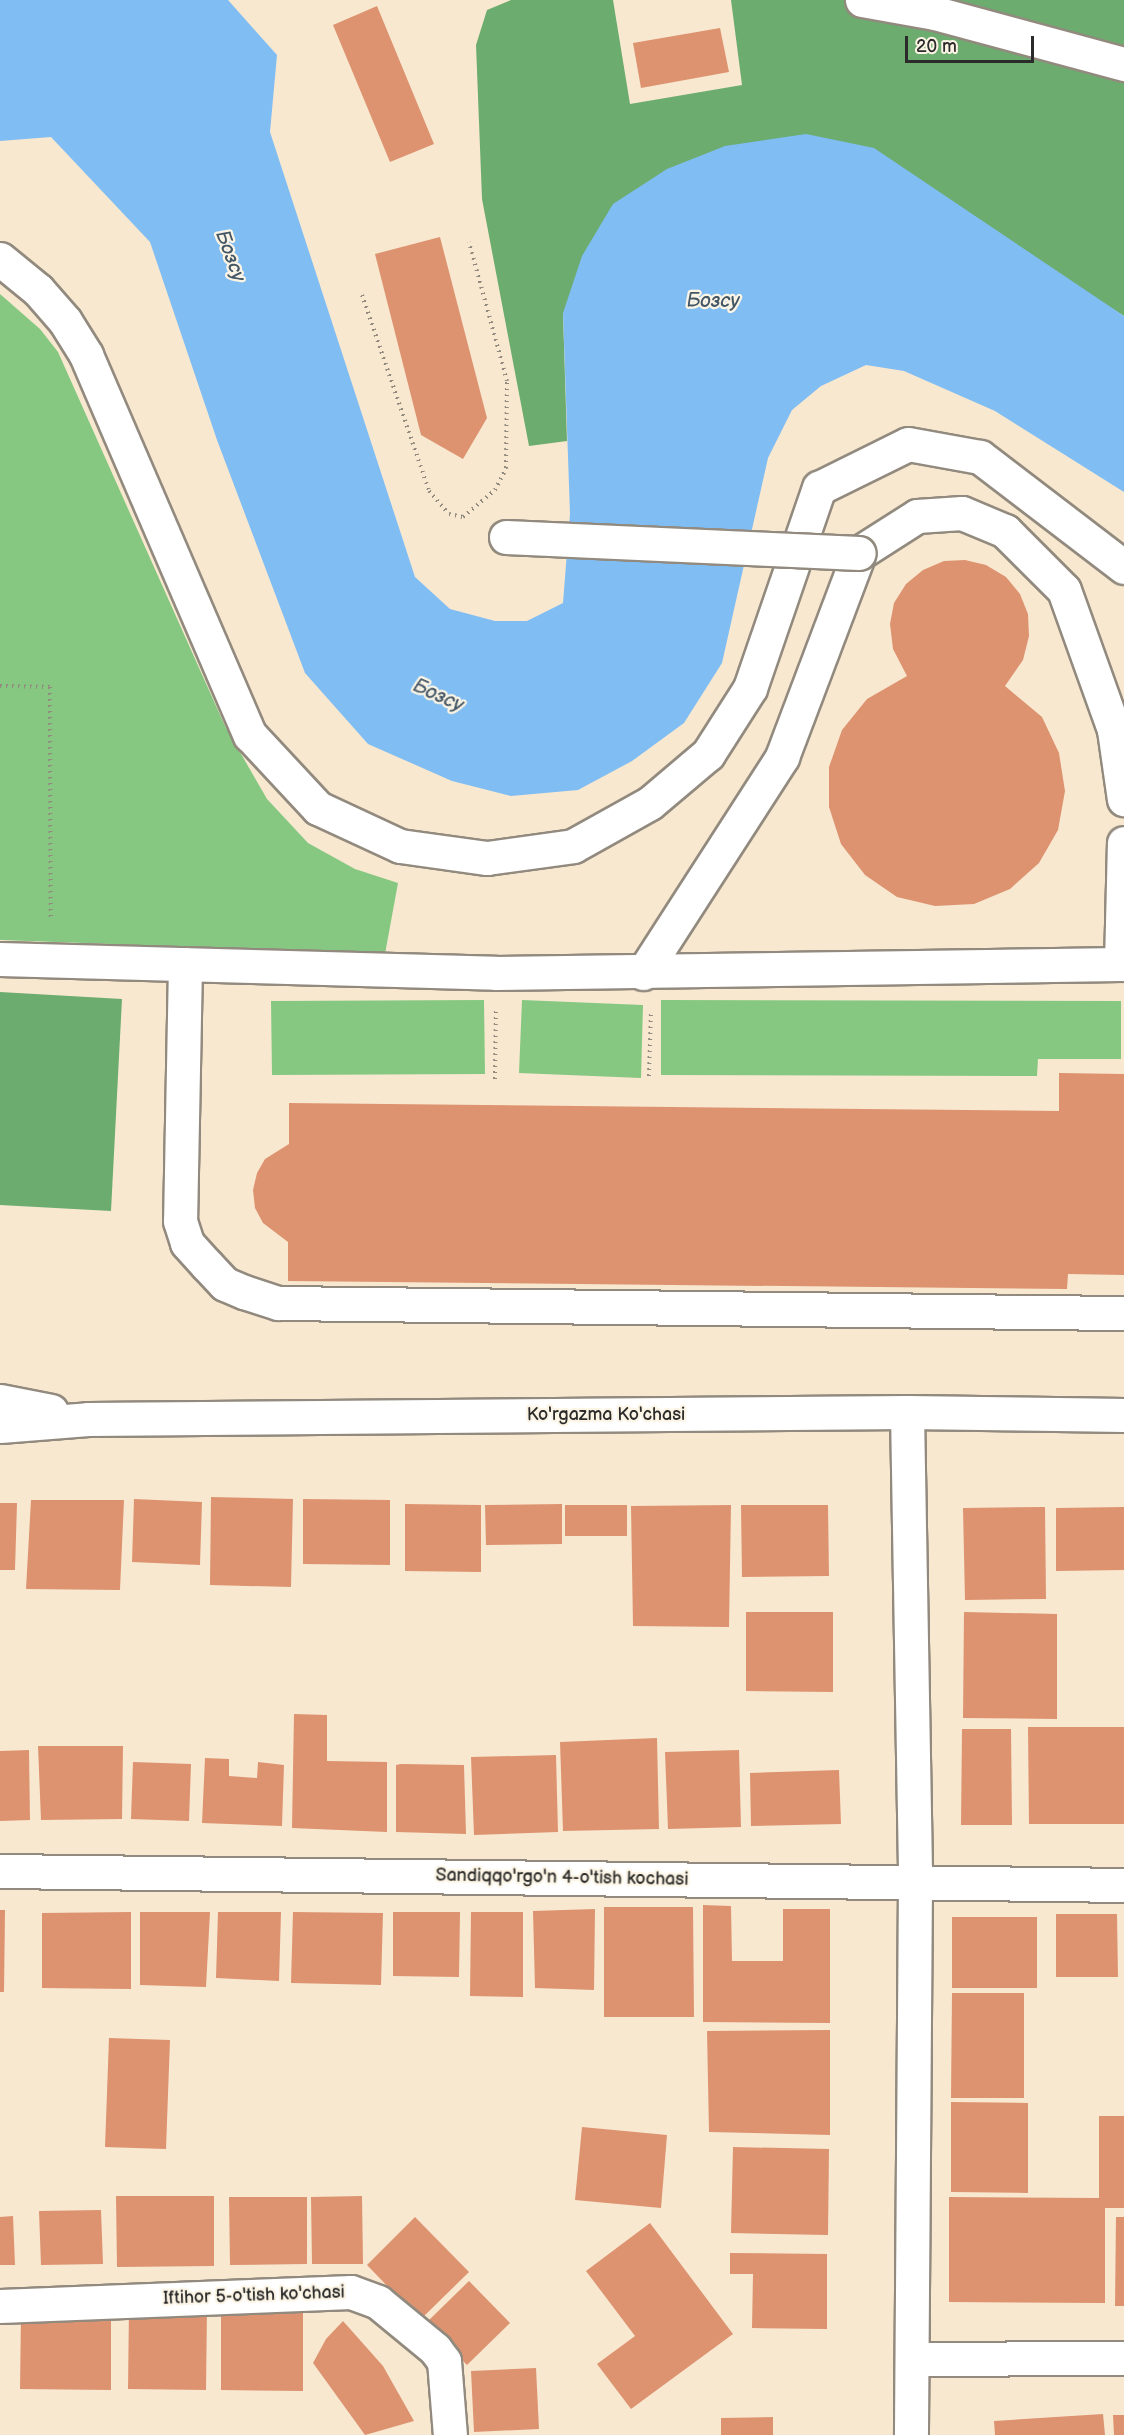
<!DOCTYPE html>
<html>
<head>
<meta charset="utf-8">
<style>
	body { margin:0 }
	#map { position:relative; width:1124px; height:2435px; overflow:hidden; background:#f8e8d0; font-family:"Balsamiq Sans",sans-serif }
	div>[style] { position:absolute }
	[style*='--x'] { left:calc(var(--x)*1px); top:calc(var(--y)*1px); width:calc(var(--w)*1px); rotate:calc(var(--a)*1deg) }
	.green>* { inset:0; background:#86c881 }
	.forest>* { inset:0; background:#6cac6f }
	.water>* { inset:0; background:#80bdf3 }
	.building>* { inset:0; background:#dd9370 }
	.path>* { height:4px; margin-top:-2px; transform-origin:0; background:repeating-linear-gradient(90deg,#928a7e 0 1.5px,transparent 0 6px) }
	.roads { filter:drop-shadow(2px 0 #928a7e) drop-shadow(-2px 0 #928a7e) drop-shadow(0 2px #928a7e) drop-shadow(0 -2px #928a7e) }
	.minor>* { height:33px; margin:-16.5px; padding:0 16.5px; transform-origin:16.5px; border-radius:16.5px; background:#fff }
	.bridges { filter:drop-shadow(2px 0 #928a7e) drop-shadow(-2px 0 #928a7e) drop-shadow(0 2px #928a7e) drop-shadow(0 -2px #928a7e) }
	.minor-bridge>* { height:33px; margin:-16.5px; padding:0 16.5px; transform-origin:16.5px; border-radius:16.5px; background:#fff }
	span { translate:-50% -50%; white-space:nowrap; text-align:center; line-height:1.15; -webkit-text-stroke:4.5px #fcf5e5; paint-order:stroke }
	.street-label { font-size:18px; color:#2b2b2b }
	.water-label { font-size:20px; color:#445767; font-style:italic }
	.scale { position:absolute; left:905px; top:36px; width:129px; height:27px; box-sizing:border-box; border:3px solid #2b2b2b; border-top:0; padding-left:8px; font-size:18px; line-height:21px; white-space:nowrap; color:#2b2b2b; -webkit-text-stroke:4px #fcf5e5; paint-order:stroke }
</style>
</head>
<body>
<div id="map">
	<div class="green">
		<i style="clip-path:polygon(0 294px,40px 329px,58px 352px,225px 726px,267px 799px,308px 843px,355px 869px,398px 883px,385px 954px,0 940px)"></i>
		<i style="clip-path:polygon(484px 1000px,485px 1074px,272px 1075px,271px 1001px)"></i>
		<i style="clip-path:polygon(522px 1000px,643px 1005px,641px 1078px,519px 1073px)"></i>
		<i style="clip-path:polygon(661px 1000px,1121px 1001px,1121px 1059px,1038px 1059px,1037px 1076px,661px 1075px)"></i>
	</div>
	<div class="forest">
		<i style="clip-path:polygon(511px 0,613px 0,630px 104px,742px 85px,731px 0,1124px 0,1124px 316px,1062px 277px,563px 313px,567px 441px,529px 446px,482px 199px,476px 45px,487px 10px)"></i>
		<i style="clip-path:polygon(0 992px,122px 999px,111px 1211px,0 1205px)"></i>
	</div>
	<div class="water">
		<i style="clip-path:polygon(0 0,228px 0,277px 55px,270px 132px,415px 577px,450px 609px,495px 621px,527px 621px,563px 603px,570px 514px,563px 313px,582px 256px,613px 204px,667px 169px,725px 146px,806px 134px,874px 148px,1124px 316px,1124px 492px,995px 411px,904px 371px,866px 365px,821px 386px,792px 410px,768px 458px,722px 663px,684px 723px,632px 761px,578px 790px,511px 796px,452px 781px,368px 744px,305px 673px,217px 440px,150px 242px,51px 137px,0 141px)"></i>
	</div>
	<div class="building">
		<i style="clip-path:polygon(377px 6px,434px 144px,390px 162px,333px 25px)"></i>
		<i style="clip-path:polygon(720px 28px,729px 72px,641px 88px,633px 43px)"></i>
		<i style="clip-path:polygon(440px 237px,487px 418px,463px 459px,421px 435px,375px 254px)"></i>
		<i style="clip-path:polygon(965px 560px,986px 565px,1006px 577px,1020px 594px,1028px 614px,1029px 636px,1023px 660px,1005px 686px,1042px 717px,1059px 753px,1065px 791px,1058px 830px,1039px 863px,1010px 889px,974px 904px,935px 906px,897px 897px,865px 875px,841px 844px,829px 807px,829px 767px,842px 730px,867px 699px,907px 676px,893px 649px,890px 624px,894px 603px,906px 584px,923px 570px,944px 561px)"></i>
		<i style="clip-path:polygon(1059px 1073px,1124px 1074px,1124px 1275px,1068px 1274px,1067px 1289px,288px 1281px,288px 1242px,263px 1223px,255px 1208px,253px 1190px,257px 1173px,265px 1159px,289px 1144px,289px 1103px,1059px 1111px)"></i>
		<i style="clip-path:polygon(211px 1497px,293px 1499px,291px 1587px,210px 1585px)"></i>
		<i style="clip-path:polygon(134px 1499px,202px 1502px,200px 1565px,132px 1562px)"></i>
		<i style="clip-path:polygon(303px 1499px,390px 1500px,390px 1565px,303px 1564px)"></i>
		<i style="clip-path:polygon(31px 1500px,124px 1500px,120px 1590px,26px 1589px)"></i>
		<i style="clip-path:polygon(0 1503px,17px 1503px,15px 1570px,0 1570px)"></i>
		<i style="clip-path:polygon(405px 1504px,481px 1505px,481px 1572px,405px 1571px)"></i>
		<i style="clip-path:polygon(562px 1504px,562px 1544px,486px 1545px,485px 1505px)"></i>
		<i style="clip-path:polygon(565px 1505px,627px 1505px,627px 1536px,565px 1536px)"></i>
		<i style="clip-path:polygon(731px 1505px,729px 1627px,633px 1626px,631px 1506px)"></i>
		<i style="clip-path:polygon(741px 1505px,828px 1505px,829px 1576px,742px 1577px)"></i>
		<i style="clip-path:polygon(1045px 1507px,1046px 1599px,965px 1600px,963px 1508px)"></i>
		<i style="clip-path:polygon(1124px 1507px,1124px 1570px,1056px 1571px,1056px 1508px)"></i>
		<i style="clip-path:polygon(746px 1612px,833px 1612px,833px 1692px,746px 1691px)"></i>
		<i style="clip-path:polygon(964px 1612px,1057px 1614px,1057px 1719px,963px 1718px)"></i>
		<i style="clip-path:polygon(294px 1714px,327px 1715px,327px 1761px,387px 1762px,387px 1832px,292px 1828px)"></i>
		<i style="clip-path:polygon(1028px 1727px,1124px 1727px,1124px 1824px,1029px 1824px)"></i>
		<i style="clip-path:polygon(962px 1729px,1011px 1729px,1012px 1825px,961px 1825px)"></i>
		<i style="clip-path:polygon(657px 1738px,659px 1829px,563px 1831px,560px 1742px)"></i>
		<i style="clip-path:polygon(38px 1746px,123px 1746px,122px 1819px,41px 1820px)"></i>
		<i style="clip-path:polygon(29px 1750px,30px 1820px,0 1821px,0 1751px)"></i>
		<i style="clip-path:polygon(739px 1750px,741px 1827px,668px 1829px,665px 1752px)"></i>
		<i style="clip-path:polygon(556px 1755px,558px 1832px,474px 1835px,471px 1757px)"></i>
		<i style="clip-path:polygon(205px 1758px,229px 1759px,229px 1776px,257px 1778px,258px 1762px,284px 1765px,282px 1826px,202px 1823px)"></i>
		<i style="clip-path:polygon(133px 1762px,191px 1764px,189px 1821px,131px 1819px)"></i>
		<i style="clip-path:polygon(401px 1764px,464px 1765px,466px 1834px,396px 1832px,396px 1765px)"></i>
		<i style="clip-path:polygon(839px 1770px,841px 1824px,751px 1826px,750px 1773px)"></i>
		<i style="clip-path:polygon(703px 1905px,731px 1906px,732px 1961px,783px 1961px,783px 1909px,830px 1909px,830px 2023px,703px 2022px)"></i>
		<i style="clip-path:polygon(604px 1907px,693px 1907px,694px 2017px,604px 2017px)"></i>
		<i style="clip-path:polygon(595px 1909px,594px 1990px,535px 1988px,533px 1911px)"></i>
		<i style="clip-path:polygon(0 1910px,5px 1910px,4px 1992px,0 1992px)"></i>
		<i style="clip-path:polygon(131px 1912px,131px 1989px,42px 1988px,42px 1913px)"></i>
		<i style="clip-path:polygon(140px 1912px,210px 1912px,206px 1987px,140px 1985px)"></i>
		<i style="clip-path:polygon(218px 1912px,281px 1912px,279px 1981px,216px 1978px)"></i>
		<i style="clip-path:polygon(293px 1912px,383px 1913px,381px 1985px,291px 1983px)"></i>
		<i style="clip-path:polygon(393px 1912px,460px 1912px,459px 1977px,393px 1976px)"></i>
		<i style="clip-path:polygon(471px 1912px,523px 1912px,523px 1997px,470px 1996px)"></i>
		<i style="clip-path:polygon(1056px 1914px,1117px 1914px,1118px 1977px,1056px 1977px)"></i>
		<i style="clip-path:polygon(952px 1917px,1037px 1917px,1037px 1988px,952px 1988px)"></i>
		<i style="clip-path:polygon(952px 1993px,1024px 1993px,1024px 2098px,951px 2098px)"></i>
		<i style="clip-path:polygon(830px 2030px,830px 2135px,709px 2132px,707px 2031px)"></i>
		<i style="clip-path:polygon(109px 2038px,170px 2040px,166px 2149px,105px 2147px)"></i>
		<i style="clip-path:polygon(951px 2102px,1028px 2103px,1028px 2193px,951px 2192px)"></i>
		<i style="clip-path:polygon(1099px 2116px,1124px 2116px,1124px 2208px,1105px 2208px,1105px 2303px,949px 2302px,949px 2197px,1099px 2198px)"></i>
		<i style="clip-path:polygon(582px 2127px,667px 2135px,661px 2208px,575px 2200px)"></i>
		<i style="clip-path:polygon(733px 2147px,829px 2149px,828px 2235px,731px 2233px)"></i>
		<i style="clip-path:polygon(116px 2196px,214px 2196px,214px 2266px,117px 2267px)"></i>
		<i style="clip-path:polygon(362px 2196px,363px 2264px,312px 2264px,311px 2197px)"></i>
		<i style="clip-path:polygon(229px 2197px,307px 2197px,307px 2264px,230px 2265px)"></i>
		<i style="clip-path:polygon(101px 2210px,103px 2264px,41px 2265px,39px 2211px)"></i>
		<i style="clip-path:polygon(13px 2216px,15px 2265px,0 2265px,0 2217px)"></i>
		<i style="clip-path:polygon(415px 2217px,469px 2272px,420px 2320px,367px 2265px)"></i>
		<i style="clip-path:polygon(1116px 2217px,1124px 2217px,1124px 2306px,1115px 2306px)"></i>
		<i style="clip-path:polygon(650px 2223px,733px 2334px,631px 2409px,597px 2364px,635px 2336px,586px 2271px)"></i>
		<i style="clip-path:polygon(730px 2253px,827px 2254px,827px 2329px,752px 2328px,753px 2274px,730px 2274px)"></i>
		<i style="clip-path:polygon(469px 2281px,510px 2323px,467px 2365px,426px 2323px)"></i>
		<i style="clip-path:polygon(129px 2307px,207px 2308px,206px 2390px,128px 2389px)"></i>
		<i style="clip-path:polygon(221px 2309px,303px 2310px,303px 2391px,221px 2390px)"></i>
		<i style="clip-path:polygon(21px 2315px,111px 2316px,111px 2390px,20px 2389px)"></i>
		<i style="clip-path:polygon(343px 2321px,383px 2366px,414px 2421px,365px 2435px,313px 2363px,326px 2339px)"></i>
		<i style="clip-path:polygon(536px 2368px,539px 2429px,474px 2432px,471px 2371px)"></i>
		<i style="clip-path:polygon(1103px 2414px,1105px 2435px,995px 2435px,994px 2421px)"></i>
		<i style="clip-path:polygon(1113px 2415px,1124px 2415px,1124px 2435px,1114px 2435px)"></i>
		<i style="clip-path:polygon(773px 2417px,773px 2435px,721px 2435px,721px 2418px)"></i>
	</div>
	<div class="path">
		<i style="--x:362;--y:295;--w:207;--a:71.1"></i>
		<i style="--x:429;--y:491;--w:30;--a:49"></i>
		<i style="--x:449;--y:514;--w:14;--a:12"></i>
		<i style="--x:463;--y:517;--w:42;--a:-40.2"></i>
		<i style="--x:495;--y:490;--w:25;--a:-63"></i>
		<i style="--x:506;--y:468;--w:87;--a:-89.3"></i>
		<i style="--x:507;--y:381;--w:144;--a:-105.3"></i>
		<i style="--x:0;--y:686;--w:50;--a:1.1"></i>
		<i style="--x:50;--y:687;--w:234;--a:89.8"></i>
		<i style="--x:649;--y:1076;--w:65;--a:-88.2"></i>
		<i style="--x:495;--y:1079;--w:68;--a:-89.2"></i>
	</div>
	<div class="roads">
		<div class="minor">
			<i style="--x:862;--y:0;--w:74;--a:10.1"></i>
			<i style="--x:935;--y:13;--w:196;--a:15.1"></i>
			<i style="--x:0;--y:259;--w:49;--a:39.2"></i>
			<i style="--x:38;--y:290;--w:41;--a:48.9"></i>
			<i style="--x:65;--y:321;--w:40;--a:58"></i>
			<i style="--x:86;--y:355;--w:414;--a:66.7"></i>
			<i style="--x:250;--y:735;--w:100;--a:47"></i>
			<i style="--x:318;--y:808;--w:90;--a:24.9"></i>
			<i style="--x:400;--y:846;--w:88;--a:7.9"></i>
			<i style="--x:487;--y:858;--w:87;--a:-7.9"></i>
			<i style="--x:573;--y:846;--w:88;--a:-29.2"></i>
			<i style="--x:650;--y:803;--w:76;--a:-40.2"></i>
			<i style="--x:708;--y:754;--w:78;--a:-57.5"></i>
			<i style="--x:750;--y:688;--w:212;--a:-71"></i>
			<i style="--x:819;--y:488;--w:99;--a:-26.3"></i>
			<i style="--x:908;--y:444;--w:73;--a:10.2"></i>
			<i style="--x:980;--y:457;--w:181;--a:37.4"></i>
			<i style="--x:0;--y:959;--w:496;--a:1.6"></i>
			<i style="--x:496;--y:973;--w:625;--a:-0.83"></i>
			<i style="--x:1121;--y:964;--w:121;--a:-88.6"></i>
			<i style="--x:185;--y:964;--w:257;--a:91.1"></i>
			<i style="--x:180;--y:1221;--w:23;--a:72"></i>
			<i style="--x:187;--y:1243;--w:30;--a:48"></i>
			<i style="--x:207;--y:1265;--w:26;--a:47"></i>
			<i style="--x:225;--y:1284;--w:21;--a:23"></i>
			<i style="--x:244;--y:1292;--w:36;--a:18"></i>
			<i style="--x:278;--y:1303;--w:846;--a:0.68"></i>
			<i style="--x:643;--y:973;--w:257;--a:-57.2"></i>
			<i style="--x:782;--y:757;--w:218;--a:-69.3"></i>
			<i style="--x:859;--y:553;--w:69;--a:-32.5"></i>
			<i style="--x:917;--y:516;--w:45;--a:-3.8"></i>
			<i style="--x:962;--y:513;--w:47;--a:22.7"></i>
			<i style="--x:1005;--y:531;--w:83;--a:45"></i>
			<i style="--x:1064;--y:590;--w:149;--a:70.3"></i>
			<i style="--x:1114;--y:730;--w:70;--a:81.8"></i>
			<i style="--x:0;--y:1401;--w:52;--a:11.1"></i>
			<i style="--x:907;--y:1412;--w:471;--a:89"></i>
			<i style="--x:915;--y:1883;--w:552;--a:90.42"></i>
			<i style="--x:0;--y:1426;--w:88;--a:-4.5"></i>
			<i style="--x:88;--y:1419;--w:819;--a:-0.49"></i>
			<i style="--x:907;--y:1412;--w:217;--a:0.8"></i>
			<i style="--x:0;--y:1871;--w:1124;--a:0.71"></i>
			<i style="--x:0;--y:2306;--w:351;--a:-2.3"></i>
			<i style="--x:351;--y:2292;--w:29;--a:20"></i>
			<i style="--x:378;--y:2302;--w:74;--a:39.5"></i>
			<i style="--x:435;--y:2349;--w:15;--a:53"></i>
			<i style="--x:444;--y:2361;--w:74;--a:85.4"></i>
			<i style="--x:913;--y:2359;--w:211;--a:-0.3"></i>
		</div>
	</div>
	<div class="bridges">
		<div class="minor-bridge">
			<i style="--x:506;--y:537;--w:353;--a:2.6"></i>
		</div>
	</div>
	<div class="street-label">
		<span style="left:606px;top:1415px">Ko'rgazma Ko'chasi</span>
		<span style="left:562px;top:1878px;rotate:1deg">Sandiqqo'rgo'n 4-o'tish kochasi</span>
		<span style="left:254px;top:2296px;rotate:-2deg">Iftihor 5-o'tish ko'chasi</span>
	</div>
	<div class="water-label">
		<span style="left:230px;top:256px;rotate:70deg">Бозсу</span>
		<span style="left:713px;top:301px">Бозсу</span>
		<span style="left:438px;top:696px;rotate:24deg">Бозсу</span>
	</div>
	<div class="scale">20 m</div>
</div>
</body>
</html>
